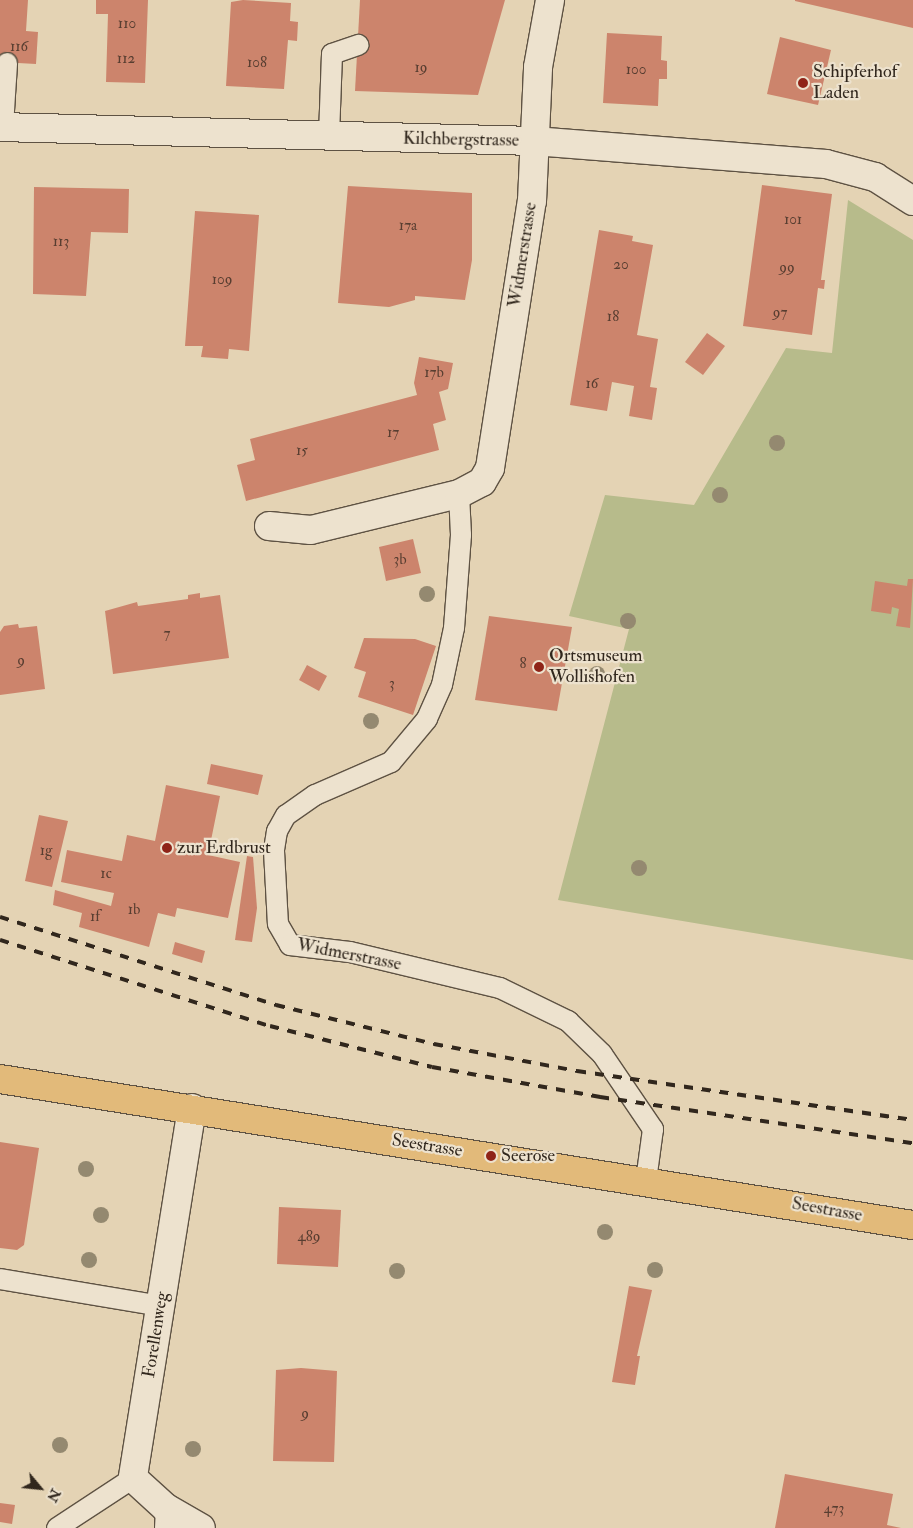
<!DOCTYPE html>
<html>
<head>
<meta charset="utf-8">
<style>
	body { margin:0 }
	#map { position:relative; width:913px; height:1528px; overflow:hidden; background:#e4d3b4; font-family:"IM FELL Double Pica",serif }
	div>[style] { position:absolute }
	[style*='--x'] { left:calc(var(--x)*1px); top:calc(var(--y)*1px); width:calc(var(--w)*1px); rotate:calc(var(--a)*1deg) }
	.green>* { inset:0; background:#b7bb8b }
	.building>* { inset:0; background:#cc846c }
	.roads { filter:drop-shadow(1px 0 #5e5243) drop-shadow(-1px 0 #5e5243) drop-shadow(0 1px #5e5243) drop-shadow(0 -1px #5e5243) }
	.service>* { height:20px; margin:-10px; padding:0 10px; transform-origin:10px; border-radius:10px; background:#ede2ce }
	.minor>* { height:28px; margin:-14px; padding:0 14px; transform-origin:14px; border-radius:14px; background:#ede2ce }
	.primary>* { height:28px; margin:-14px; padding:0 14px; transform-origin:14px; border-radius:14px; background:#e2ba7a }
	.rail>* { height:4px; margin-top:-2px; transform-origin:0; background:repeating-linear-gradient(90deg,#31271d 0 9px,transparent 0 18px) }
	.trees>* { width:16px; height:16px; margin:-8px; border-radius:50%; background:#948970 }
	.dots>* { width:14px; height:14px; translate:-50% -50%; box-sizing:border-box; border:2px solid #ede2ce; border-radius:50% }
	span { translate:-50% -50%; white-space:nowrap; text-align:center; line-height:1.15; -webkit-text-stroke:4.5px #ede2ce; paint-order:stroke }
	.number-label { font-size:15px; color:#583e31 }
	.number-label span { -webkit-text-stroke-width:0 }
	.poi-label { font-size:18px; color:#31271d }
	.left { translate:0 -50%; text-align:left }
	.street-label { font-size:18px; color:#31271d }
	.north { position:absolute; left:15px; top:1463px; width:50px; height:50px; -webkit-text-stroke:4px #ede2ce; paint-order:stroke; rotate:118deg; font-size:14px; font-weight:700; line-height:20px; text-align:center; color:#31271d }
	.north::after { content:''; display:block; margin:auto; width:18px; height:22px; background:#31271d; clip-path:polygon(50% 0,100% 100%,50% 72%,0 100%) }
</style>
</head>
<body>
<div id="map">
	<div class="green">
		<i style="clip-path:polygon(848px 200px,913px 240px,913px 960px,558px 900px,629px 629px,569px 616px,605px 495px,694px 505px,786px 348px,832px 353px)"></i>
	</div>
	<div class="building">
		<i style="clip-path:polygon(0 0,28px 0,26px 31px,38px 32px,36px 64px,0 62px)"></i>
		<i style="clip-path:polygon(96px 0,148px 0,145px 83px,106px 82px,108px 14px,96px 14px)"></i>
		<i style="clip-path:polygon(243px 0,291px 3px,290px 21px,298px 22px,297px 41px,288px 40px,284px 89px,226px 86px,231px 2px)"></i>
		<i style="clip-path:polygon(360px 0,505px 0,478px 95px,355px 91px)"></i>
		<i style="clip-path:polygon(795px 0,913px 0,913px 28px,795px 1px)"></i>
		<i style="clip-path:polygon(607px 33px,662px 36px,661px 60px,667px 61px,667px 79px,659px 79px,658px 106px,603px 103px)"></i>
		<i style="clip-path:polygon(780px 37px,831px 50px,818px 105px,767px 94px)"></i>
		<i style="clip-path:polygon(762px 185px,832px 194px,821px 280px,825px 280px,824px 289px,818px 288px,812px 335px,743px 326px)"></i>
		<i style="clip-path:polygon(348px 186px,472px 193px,472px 260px,465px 300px,415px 296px,415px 300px,389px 307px,338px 303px)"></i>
		<i style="clip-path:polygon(34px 187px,129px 189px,128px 233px,91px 232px,86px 296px,33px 294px)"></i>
		<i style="clip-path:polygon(195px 211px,259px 215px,249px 351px,229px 349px,228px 359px,201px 357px,203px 346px,185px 346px)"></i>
		<i style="clip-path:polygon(599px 230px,633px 236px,632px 241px,653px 245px,637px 335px,658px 339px,650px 387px,657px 388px,652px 420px,629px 416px,634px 386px,612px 382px,607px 411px,570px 405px)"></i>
		<i style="clip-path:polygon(707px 333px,725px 346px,703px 375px,685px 362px)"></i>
		<i style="clip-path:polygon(419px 357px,453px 363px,448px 389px,439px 392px,446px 420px,433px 424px,439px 450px,246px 501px,237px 465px,255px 460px,250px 439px,417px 395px,414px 383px)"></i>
		<i style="clip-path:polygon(413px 539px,421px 573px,386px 581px,379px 547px)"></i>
		<i style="clip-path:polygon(908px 579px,913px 579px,910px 628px,896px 626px,899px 609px,892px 607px,891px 614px,871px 611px,875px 581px,907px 586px)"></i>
		<i style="clip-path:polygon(200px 593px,200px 598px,220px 595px,229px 658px,113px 674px,105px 611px,137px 602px,138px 606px,188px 599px,188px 595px)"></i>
		<i style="clip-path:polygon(489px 616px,572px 627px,557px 711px,475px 700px)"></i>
		<i style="clip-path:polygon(18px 624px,19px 628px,37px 626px,45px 689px,0 695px,0 632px,4px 626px)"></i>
		<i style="clip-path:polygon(364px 638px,415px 639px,436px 646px,413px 715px,358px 697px,366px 672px,354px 668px)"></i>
		<i style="clip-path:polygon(307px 665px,327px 676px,319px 691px,299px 680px)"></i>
		<i style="clip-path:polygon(211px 764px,263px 775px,258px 795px,207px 784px)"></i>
		<i style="clip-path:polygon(166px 785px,220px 796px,208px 855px,240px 862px,228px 918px,177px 908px,175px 917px,158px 913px,149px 947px,79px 927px,82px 913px,53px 905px,55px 890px,111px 906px,114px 893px,61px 882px,67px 850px,122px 861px,127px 835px,155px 841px)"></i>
		<i style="clip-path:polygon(39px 815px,68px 821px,52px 887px,25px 881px)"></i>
		<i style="clip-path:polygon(247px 856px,253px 857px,257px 908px,252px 942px,235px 940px)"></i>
		<i style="clip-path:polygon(175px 942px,205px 951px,202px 963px,172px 954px)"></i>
		<i style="clip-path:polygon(0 1142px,39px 1148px,24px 1245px,17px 1250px,0 1248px)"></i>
		<i style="clip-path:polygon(279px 1207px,341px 1210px,338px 1267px,277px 1264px)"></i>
		<i style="clip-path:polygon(629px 1286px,652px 1290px,637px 1356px,640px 1356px,635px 1385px,612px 1382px)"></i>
		<i style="clip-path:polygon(301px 1368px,337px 1371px,334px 1462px,273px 1461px,276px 1370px)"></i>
		<i style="clip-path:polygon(785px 1474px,893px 1494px,887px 1525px,901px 1528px,775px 1528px)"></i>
		<i style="clip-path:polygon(0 1503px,15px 1505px,12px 1524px,0 1522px)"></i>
	</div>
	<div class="roads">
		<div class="service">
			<i style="--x:3;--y:127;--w:64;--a:-86.4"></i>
			<i style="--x:329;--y:136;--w:82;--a:-87.9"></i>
			<i style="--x:332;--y:54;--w:28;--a:-19"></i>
			<i style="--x:459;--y:494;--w:41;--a:87.2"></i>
			<i style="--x:461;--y:535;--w:93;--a:94.3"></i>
			<i style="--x:454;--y:628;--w:58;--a:101.9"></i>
			<i style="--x:442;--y:685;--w:37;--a:114"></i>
			<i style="--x:427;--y:719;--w:56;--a:129.9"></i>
			<i style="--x:391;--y:762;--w:83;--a:156.5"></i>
			<i style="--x:315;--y:795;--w:35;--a:145"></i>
			<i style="--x:286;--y:815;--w:18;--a:119"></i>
			<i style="--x:277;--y:831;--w:20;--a:99"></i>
			<i style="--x:274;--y:851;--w:73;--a:86.9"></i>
			<i style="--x:278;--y:924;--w:24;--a:60"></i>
			<i style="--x:290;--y:945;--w:60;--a:6.7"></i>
			<i style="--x:350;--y:952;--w:154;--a:13.5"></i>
			<i style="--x:500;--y:988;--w:76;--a:25.9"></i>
			<i style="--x:568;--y:1021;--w:47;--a:44.1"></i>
			<i style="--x:602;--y:1054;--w:91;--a:55.8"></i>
			<i style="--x:653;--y:1129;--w:52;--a:97.7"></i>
			<i style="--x:0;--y:1279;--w:163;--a:9.5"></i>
			<i style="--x:57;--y:1528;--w:91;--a:-33.3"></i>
			<i style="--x:165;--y:1528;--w:20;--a:-87"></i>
		</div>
		<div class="minor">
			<i style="--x:0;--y:127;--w:534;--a:1.5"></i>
			<i style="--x:534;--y:141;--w:293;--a:4.5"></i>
			<i style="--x:826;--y:164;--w:51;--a:14.9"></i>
			<i style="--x:875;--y:177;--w:45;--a:32.3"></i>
			<i style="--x:269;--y:526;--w:42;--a:5.4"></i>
			<i style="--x:311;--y:530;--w:152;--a:-13.7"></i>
			<i style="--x:459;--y:494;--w:26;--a:-28"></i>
			<i style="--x:482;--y:482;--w:16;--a:-60"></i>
			<i style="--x:490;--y:468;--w:270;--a:-81.1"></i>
			<i style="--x:532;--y:201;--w:134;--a:-87.4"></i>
			<i style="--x:538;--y:67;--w:68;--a:-79.8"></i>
			<i style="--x:192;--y:1108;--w:375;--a:99.1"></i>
			<i style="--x:133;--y:1478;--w:45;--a:42.3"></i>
			<i style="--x:166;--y:1508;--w:40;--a:29.7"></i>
		</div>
		<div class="primary">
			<i style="--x:0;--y:1079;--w:925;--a:9.09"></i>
		</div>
	</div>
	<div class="rail">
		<i style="--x:0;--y:917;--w:290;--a:17.7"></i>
		<i style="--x:276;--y:1005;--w:163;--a:13.9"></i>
		<i style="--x:434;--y:1044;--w:146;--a:10.7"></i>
		<i style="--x:577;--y:1071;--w:340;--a:8.3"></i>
		<i style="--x:0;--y:940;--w:283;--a:17.7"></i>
		<i style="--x:270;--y:1026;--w:167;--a:14.2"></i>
		<i style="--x:432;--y:1067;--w:171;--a:10.1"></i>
		<i style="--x:600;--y:1097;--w:316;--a:8.4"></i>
	</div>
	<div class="trees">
		<i style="left:777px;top:443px"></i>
		<i style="left:720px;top:495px"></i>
		<i style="left:427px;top:594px"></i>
		<i style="left:628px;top:621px"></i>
		<i style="left:597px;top:674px"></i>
		<i style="left:371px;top:721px"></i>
		<i style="left:639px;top:868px"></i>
		<i style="left:86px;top:1169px"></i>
		<i style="left:101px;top:1215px"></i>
		<i style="left:605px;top:1232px"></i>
		<i style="left:89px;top:1260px"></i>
		<i style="left:655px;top:1270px"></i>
		<i style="left:397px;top:1271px"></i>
		<i style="left:60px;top:1445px"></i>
		<i style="left:193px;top:1449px"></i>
	</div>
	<div class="dots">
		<i style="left:803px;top:83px;background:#8f2418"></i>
		<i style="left:539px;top:667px;background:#8f2418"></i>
		<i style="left:167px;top:848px;background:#8f2418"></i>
		<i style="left:491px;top:1156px;background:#8f2418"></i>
	</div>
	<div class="number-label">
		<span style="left:127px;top:24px">110</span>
		<span style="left:19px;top:47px">116</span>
		<span style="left:126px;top:59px">112</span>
		<span style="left:257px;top:63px">108</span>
		<span style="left:421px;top:68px">19</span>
		<span style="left:636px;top:70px">100</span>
		<span style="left:793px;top:220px">101</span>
		<span style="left:408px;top:226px">17a</span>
		<span style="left:61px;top:242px">113</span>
		<span style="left:621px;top:265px">20</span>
		<span style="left:787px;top:268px">99</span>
		<span style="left:222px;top:280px">109</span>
		<span style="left:780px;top:313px">97</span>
		<span style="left:613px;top:317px">18</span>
		<span style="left:434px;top:373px">17b</span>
		<span style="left:592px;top:384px">16</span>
		<span style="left:393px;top:433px">17</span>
		<span style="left:302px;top:451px">15</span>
		<span style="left:400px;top:560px">3b</span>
		<span style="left:167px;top:634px">7</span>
		<span style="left:21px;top:661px">9</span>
		<span style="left:523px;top:664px">8</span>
		<span style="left:392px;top:684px">3</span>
		<span style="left:46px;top:851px">1g</span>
		<span style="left:106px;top:874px">1c</span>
		<span style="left:134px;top:910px">1b</span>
		<span style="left:95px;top:917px">1f</span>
		<span style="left:309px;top:1237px">489</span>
		<span style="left:305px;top:1414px">9</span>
		<span style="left:834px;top:1509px">473</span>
	</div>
	<div class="poi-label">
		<span class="left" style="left:813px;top:83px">Schipferhof<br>Laden</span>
		<span class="left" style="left:549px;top:667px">Ortsmuseum<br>Wollishofen</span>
		<span class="left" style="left:177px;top:848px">zur Erdbrust</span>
		<span class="left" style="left:501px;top:1156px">Seerose</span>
	</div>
	<div class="street-label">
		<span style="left:461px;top:140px;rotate:1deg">Kilchbergstrasse</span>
		<span style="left:523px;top:255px;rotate:-81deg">Widmerstrasse</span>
		<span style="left:349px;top:955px;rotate:11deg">Widmerstrasse</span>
		<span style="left:427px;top:1146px;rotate:9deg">Seestrasse</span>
		<span style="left:827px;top:1210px;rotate:10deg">Seestrasse</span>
		<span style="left:156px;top:1335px;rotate:-81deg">Forellenweg</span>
	</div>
	<div class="north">N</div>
</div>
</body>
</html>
